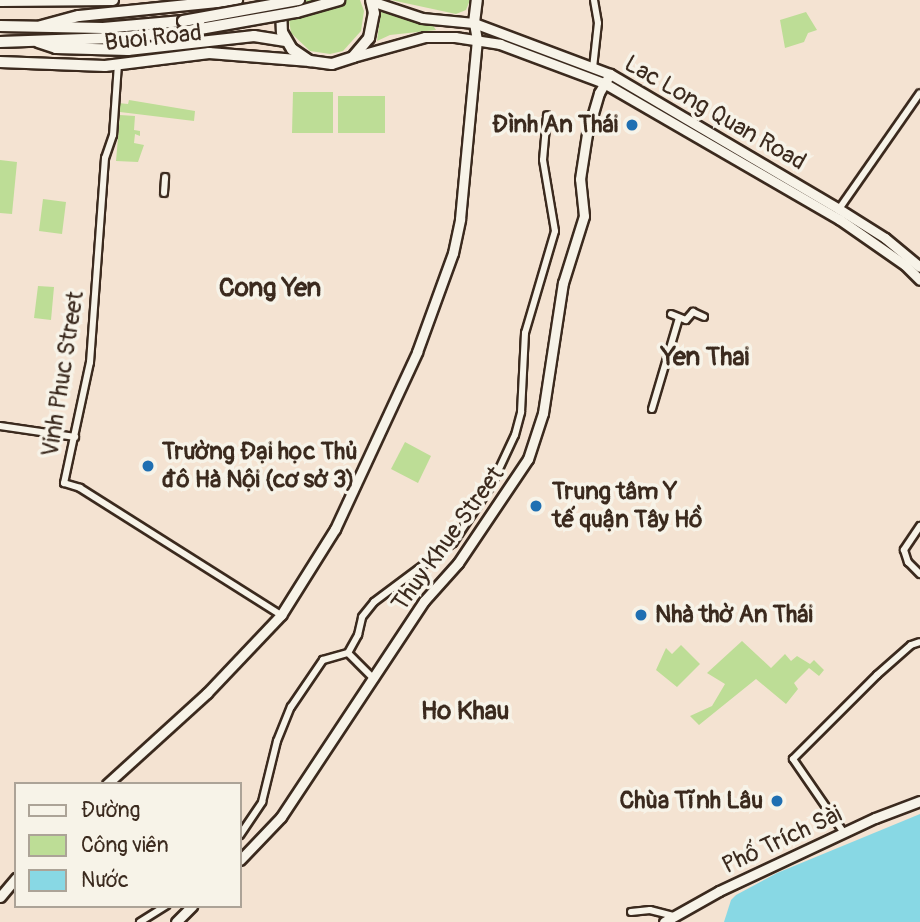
<!DOCTYPE html>
<html>
<head>
<meta charset="utf-8">
<style>
	body { margin:0 }
	#map { position:relative; width:920px; height:922px; overflow:hidden; background:#f4e3d2; font-family:Pangolin,sans-serif }
	div>[style] { position:absolute }
	[style*='--x'] { left:calc(var(--x)*1px); top:calc(var(--y)*1px); width:calc(var(--w)*1px); rotate:calc(var(--a)*1deg) }
	.green>* { inset:0; background:#bddd96 }
	.water>* { inset:0; background:#88d8e4 }
	.roads { filter:drop-shadow(2px 0 #3b2a1e) drop-shadow(-2px 0 #3b2a1e) drop-shadow(0 2px #3b2a1e) drop-shadow(0 -2px #3b2a1e) }
	.street>* { height:6px; margin:-3px; padding:0 3px; transform-origin:3px; border-radius:3px; background:#f7f3e8 }
	.secondary>* { height:9px; margin:-4.5px; padding:0 4.5px; transform-origin:4.5px; border-radius:4.5px; background:#f7f3e8 }
	.primary>* { height:10px; margin:-5px; padding:0 5px; transform-origin:5px; border-radius:5px; background:#f7f3e8 }
	.highway>* { height:10px; margin:-5px; padding:0 5px; transform-origin:5px; border-radius:5px; background:#f7f3e8 }
	.bridges { filter:drop-shadow(2px 0 #3b2a1e) drop-shadow(-2px 0 #3b2a1e) drop-shadow(0 2px #3b2a1e) drop-shadow(0 -2px #3b2a1e) }
	.highway-bridge>* { height:10px; margin:-5px; padding:0 5px; transform-origin:5px; border-radius:5px; background:#f7f3e8 }
	.dots>* { width:19px; height:19px; translate:-50% -50%; box-sizing:border-box; border:4px solid #f7f3e8; border-radius:50% }
	span { translate:-50% -50%; white-space:nowrap; text-align:center; line-height:1.15; -webkit-text-stroke:7px #f7f3e8; paint-order:stroke }
	.street-label { font-size:24px; color:#3b2a1e }
	.poi-label { font-size:24px; color:#3b2a1e; font-weight:700 }
	.right { translate:-100% -50%; text-align:right }
	.left { translate:0 -50%; text-align:left }
	.neighbourhood-label { font-size:26px; color:#3b2a1e; font-weight:700 }
	.legend { position:absolute; left:14px; top:782px; width:228px; height:126px; box-sizing:border-box; background:#f7f3e8; border:2px solid #aca397; margin:0; padding:9px 12px; list-style:none; font-size:21px; color:#3b2a1e }
	.legend li { display:flex; align-items:center; gap:14px; height:35px }
	.legend b { width:35px; border:2px solid #aca397 }
</style>
</head>
<body>
<div id="map">
	<div class="green">
		<i style="clip-path:polygon(292px 0,360px 0,364px 11px,361px 31px,343px 51px,330px 54px,310px 51px,291px 33px,288px 13px)"></i>
		<i style="clip-path:polygon(391px 0,470px 0,466px 10px,456px 14px)"></i>
		<i style="clip-path:polygon(381px 12px,432px 24px,436px 30px,390px 35px,377px 41px)"></i>
		<i style="clip-path:polygon(806px 12px,817px 30px,808px 33px,804px 42px,785px 48px,780px 20px)"></i>
		<i style="clip-path:polygon(293px 92px,333px 92px,333px 133px,292px 133px)"></i>
		<i style="clip-path:polygon(338px 96px,385px 96px,385px 133px,338px 133px)"></i>
		<i style="clip-path:polygon(129px 100px,195px 111px,194px 121px,120px 112px,118px 103px,128px 104px)"></i>
		<i style="clip-path:polygon(120px 115px,135px 116px,134px 130px,140px 131px,140px 136px,135px 134px,134px 143px,144px 145px,138px 162px,116px 161px)"></i>
		<i style="clip-path:polygon(0 160px,17px 162px,12px 214px,0 213px)"></i>
		<i style="clip-path:polygon(43px 199px,66px 202px,62px 234px,39px 231px)"></i>
		<i style="clip-path:polygon(38px 286px,54px 287px,51px 320px,34px 318px)"></i>
		<i style="clip-path:polygon(405px 442px,431px 456px,418px 483px,391px 469px)"></i>
		<i style="clip-path:polygon(742px 641px,771px 668px,785px 654px,791px 661px,797px 656px,810px 664px,814px 660px,824px 670px,819px 676px,809px 668px,794px 683px,798px 689px,786px 704px,756px 679px,699px 725px,690px 716px,712px 706px,725px 684px,707px 673px)"></i>
		<i style="clip-path:polygon(681px 645px,700px 664px,677px 687px,656px 670px,666px 648px,672px 654px)"></i>
	</div>
	<div class="water">
		<i style="clip-path:polygon(920px 814px,920px 922px,724px 922px,731px 900px,736px 895px,777px 873px)"></i>
	</div>
	<div class="roads">
		<div class="street">
			<i style="--x:118;--y:64;--w:71;--a:94"></i>
			<i style="--x:113;--y:135;--w:24;--a:109"></i>
			<i style="--x:105;--y:158;--w:205;--a:94.2"></i>
			<i style="--x:90;--y:362;--w:124;--a:102.1"></i>
			<i style="--x:64;--y:483;--w:17;--a:17"></i>
			<i style="--x:80;--y:488;--w:238;--a:32.3"></i>
			<i style="--x:593;--y:68;--w:45;--a:-83.7"></i>
			<i style="--x:598;--y:23;--w:23;--a:-100"></i>
			<i style="--x:164;--y:193;--w:16;--a:-86"></i>
			<i style="--x:839;--y:209;--w:141;--a:-55.1"></i>
			<i style="--x:671;--y:314;--w:16;--a:22"></i>
			<i style="--x:686;--y:320;--w:11;--a:-49"></i>
			<i style="--x:693;--y:312;--w:12;--a:24"></i>
			<i style="--x:652;--y:409;--w:95;--a:-73.5"></i>
			<i style="--x:0;--y:426;--w:76;--a:8.3"></i>
			<i style="--x:920;--y:526;--w:29;--a:124"></i>
			<i style="--x:904;--y:550;--w:13;--a:72"></i>
			<i style="--x:908;--y:562;--w:17;--a:45"></i>
			<i style="--x:348;--y:653;--w:37;--a:45"></i>
			<i style="--x:844;--y:833;--w:90;--a:-124.6"></i>
			<i style="--x:793;--y:759;--w:119;--a:-45"></i>
			<i style="--x:877;--y:675;--w:45;--a:-41.4"></i>
			<i style="--x:911;--y:645;--w:9;--a:-18"></i>
			<i style="--x:240;--y:835;--w:40;--a:-56"></i>
			<i style="--x:262;--y:802;--w:63;--a:-76.2"></i>
			<i style="--x:277;--y:741;--w:37;--a:-68"></i>
			<i style="--x:291;--y:707;--w:57;--a:-55.8"></i>
			<i style="--x:323;--y:660;--w:26;--a:-16"></i>
			<i style="--x:348;--y:653;--w:21;--a:-61"></i>
			<i style="--x:358;--y:635;--w:18;--a:-77"></i>
			<i style="--x:362;--y:617;--w:19;--a:-51"></i>
			<i style="--x:374;--y:602;--w:99;--a:-36.8"></i>
			<i style="--x:453;--y:543;--w:71;--a:-56.5"></i>
			<i style="--x:492;--y:484;--w:54;--a:-64.9"></i>
			<i style="--x:515;--y:435;--w:24;--a:-75"></i>
			<i style="--x:521;--y:412;--w:79;--a:-87.1"></i>
			<i style="--x:525;--y:333;--w:106;--a:-73.6"></i>
			<i style="--x:555;--y:231;--w:72;--a:-99.6"></i>
			<i style="--x:543;--y:160;--w:45;--a:-84.9"></i>
			<i style="--x:631;--y:912;--w:19;--a:-6"></i>
			<i style="--x:650;--y:910;--w:25;--a:14"></i>
			<i style="--x:140;--y:922;--w:31;--a:-32"></i>
		</div>
		<div class="secondary">
			<i style="--x:371;--y:1;--w:54;--a:18.4"></i>
			<i style="--x:422;--y:18;--w:52;--a:5.5"></i>
			<i style="--x:474;--y:23;--w:145;--a:20.6"></i>
			<i style="--x:610;--y:74;--w:266;--a:30.5"></i>
			<i style="--x:839;--y:209;--w:54;--a:32.2"></i>
			<i style="--x:885;--y:238;--w:45;--a:39.6"></i>
			<i style="--x:353;--y:57;--w:75;--a:-15.5"></i>
			<i style="--x:425;--y:37;--w:30;--a:0"></i>
			<i style="--x:455;--y:37;--w:46;--a:8.8"></i>
			<i style="--x:500;--y:44;--w:111;--a:20.6"></i>
			<i style="--x:604;--y:83;--w:272;--a:30.1"></i>
			<i style="--x:839;--y:219;--w:80;--a:34.9"></i>
			<i style="--x:905;--y:265;--w:21;--a:45"></i>
			<i style="--x:107;--y:784;--w:135;--a:-42.3"></i>
			<i style="--x:207;--y:693;--w:108;--a:-46.5"></i>
			<i style="--x:281;--y:615;--w:102;--a:-57.9"></i>
			<i style="--x:335;--y:529;--w:195;--a:-65.1"></i>
			<i style="--x:417;--y:352;--w:105;--a:-70"></i>
			<i style="--x:453;--y:253;--w:35;--a:-78"></i>
			<i style="--x:460;--y:219;--w:180;--a:-84.6"></i>
			<i style="--x:477;--y:40;--w:17;--a:-100"></i>
			<i style="--x:240;--y:860;--w:59;--a:-46.4"></i>
			<i style="--x:281;--y:817;--w:259;--a:-56.5"></i>
			<i style="--x:424;--y:601;--w:51;--a:-48.2"></i>
			<i style="--x:458;--y:563;--w:125;--a:-56.1"></i>
			<i style="--x:528;--y:459;--w:48;--a:-71.9"></i>
			<i style="--x:543;--y:413;--w:132;--a:-81.3"></i>
			<i style="--x:563;--y:283;--w:70;--a:-72.6"></i>
			<i style="--x:584;--y:216;--w:37;--a:-96"></i>
			<i style="--x:580;--y:179;--w:46;--a:-81.2"></i>
			<i style="--x:587;--y:134;--w:43;--a:-73.7"></i>
			<i style="--x:599;--y:93;--w:22;--a:-60"></i>
			<i style="--x:0;--y:897;--w:25;--a:-50"></i>
			<i style="--x:176;--y:922;--w:23;--a:-45"></i>
			<i style="--x:664;--y:922;--w:63;--a:-29.4"></i>
			<i style="--x:719;--y:891;--w:172;--a:-25.1"></i>
			<i style="--x:875;--y:818;--w:48;--a:-20.7"></i>
		</div>
		<div class="primary">
			<i style="--x:0;--y:1;--w:113;--a:-0.5"></i>
			<i style="--x:474;--y:23;--w:23;--a:-83"></i>
			<i style="--x:0;--y:62;--w:105;--a:2.2"></i>
			<i style="--x:105;--y:66;--w:105;--a:-7.1"></i>
			<i style="--x:209;--y:53;--w:101;--a:4.5"></i>
		</div>
		<div class="highway">
			<i style="--x:281;--y:6;--w:26;--a:88"></i>
			<i style="--x:282;--y:32;--w:20;--a:60"></i>
			<i style="--x:292;--y:49;--w:22;--a:34"></i>
			<i style="--x:310;--y:61;--w:22;--a:8"></i>
			<i style="--x:332;--y:64;--w:22;--a:-18"></i>
			<i style="--x:353;--y:57;--w:25;--a:-50"></i>
			<i style="--x:369;--y:38;--w:25;--a:-79"></i>
			<i style="--x:374;--y:13;--w:13;--a:-103"></i>
			<i style="--x:0;--y:26;--w:103;--a:1.1"></i>
			<i style="--x:103;--y:28;--w:80;--a:-5"></i>
			<i style="--x:41;--y:26;--w:39;--a:-15"></i>
			<i style="--x:79;--y:16;--w:159;--a:-5.8"></i>
			<i style="--x:0;--y:42;--w:113;--a:-2"></i>
			<i style="--x:113;--y:38;--w:70;--a:-4.9"></i>
			<i style="--x:38;--y:42;--w:19;--a:18"></i>
			<i style="--x:56;--y:48;--w:72;--a:1.6"></i>
			<i style="--x:128;--y:50;--w:127;--a:-6.3"></i>
			<i style="--x:254;--y:36;--w:32;--a:9"></i>
		</div>
	</div>
	<div class="bridges">
		<div class="highway-bridge">
			<i style="--x:183;--y:21;--w:118;--a:-10.3"></i>
			<i style="--x:183;--y:32;--w:116;--a:-10"></i>
			<i style="--x:297;--y:12;--w:44;--a:-15.9"></i>
		</div>
	</div>
	<div class="dots">
		<i style="left:632px;top:125px;background:#1f6fb2"></i>
		<i style="left:148px;top:466px;background:#1f6fb2"></i>
		<i style="left:536px;top:506px;background:#1f6fb2"></i>
		<i style="left:641px;top:615px;background:#1f6fb2"></i>
		<i style="left:777px;top:801px;background:#1f6fb2"></i>
	</div>
	<div class="street-label">
		<span style="left:153px;top:38px;rotate:-6deg">Buoi Road</span>
		<span style="left:715px;top:113px;rotate:30deg">Lac Long Quan Road</span>
		<span style="left:63px;top:374px;rotate:-81deg">Vinh Phuc Street</span>
		<span style="left:448px;top:539px;rotate:-54deg">Thuy Khue Street</span>
		<span style="left:782px;top:840px;rotate:-25deg">Phố Trích Sài</span>
	</div>
	<div class="poi-label">
		<span class="right" style="left:618px;top:125px">Đình An Thái</span>
		<span class="left" style="left:162px;top:466px">Trường Đại học Thủ<br>đô Hà Nội (cơ sở 3)</span>
		<span class="left" style="left:552px;top:506px">Trung tâm Y<br>tế quận Tây Hồ</span>
		<span class="left" style="left:655px;top:615px">Nhà thờ An Thái</span>
		<span class="right" style="left:763px;top:801px">Chùa Tĩnh Lâu</span>
	</div>
	<div class="neighbourhood-label">
		<span style="left:270px;top:289px">Cong Yen</span>
		<span style="left:705px;top:358px">Yen Thai</span>
		<span style="left:465px;top:712px">Ho Khau</span>
	</div>
	<ul class="legend">
	<li><b style="height:9px;background:#f7f3e8"></b>Đường</li>
	<li><b style="height:19px;background:#bddd96"></b>Công viên</li>
	<li><b style="height:19px;background:#88d8e4"></b>Nước</li>
	</ul>
</div>
</body>
</html>
